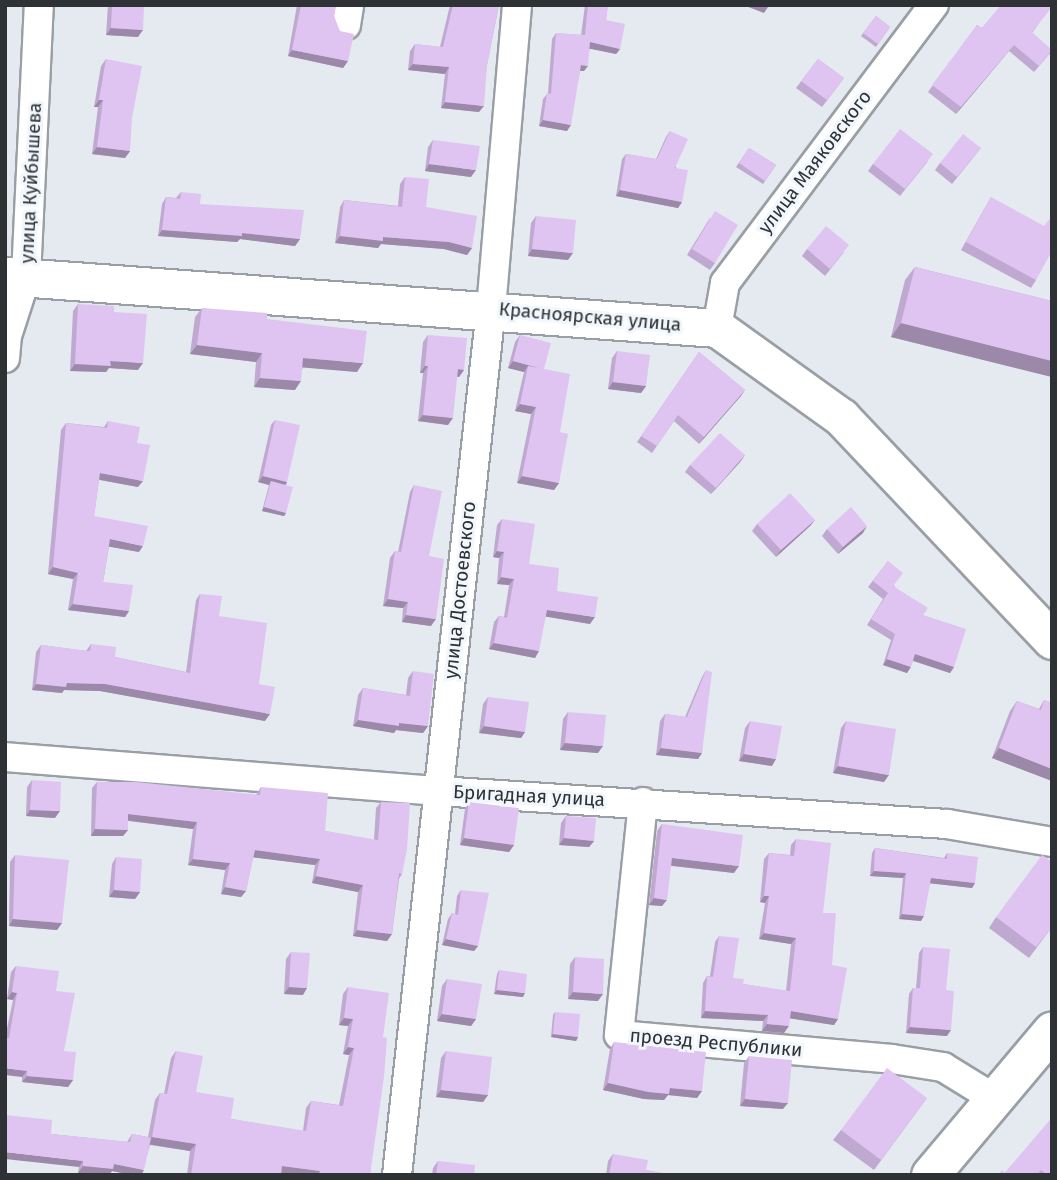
<!DOCTYPE html>
<html>
<head>
<meta charset="utf-8">
<style>
	body { margin:0 }
	#map { position:relative; width:1057px; height:1180px; overflow:hidden; background:#e4eaf0; font-family:"Fira Sans",sans-serif }
	div>[style] { position:absolute }
	[style*='--x'] { left:calc(var(--x)*1px); top:calc(var(--y)*1px); width:calc(var(--w)*1px); rotate:calc(var(--a)*1deg) }
	.roads { filter:drop-shadow(2px 0 #999fa4) drop-shadow(-2px 0 #999fa4) drop-shadow(0 2px #999fa4) drop-shadow(0 -2px #999fa4) }
	.minor>* { height:28px; margin:-14px; padding:0 14px; transform-origin:14px; border-radius:14px; background:#fff }
	.major>* { height:37px; margin:-18.5px; padding:0 18.5px; transform-origin:18.5px; border-radius:18.5px; background:#fff }
	.wall>* { inset:0; background:#c0a9d0 }
	.shaded-wall>* { inset:0; background:#9c89a9 }
	.building>* { inset:0; background:#dfc4f2 }
	span { translate:-50% -50%; white-space:nowrap; text-align:center; line-height:1.15; -webkit-text-stroke:6px #f1f7fd; paint-order:stroke }
	.street-label { font-size:19px; color:#2f3234 }
	.frame { position:absolute; inset:0; border:7px solid #2f3234; pointer-events:none }
</style>
</head>
<body>
<div id="map">
	<div class="roads">
		<div class="minor">
			<i style="--x:346;--y:25;--w:20;--a:-81"></i>
			<i style="--x:717;--y:328;--w:46;--a:-79.9"></i>
			<i style="--x:725;--y:283;--w:348;--a:-53.1"></i>
			<i style="--x:5;--y:358;--w:22;--a:-85"></i>
			<i style="--x:7;--y:336;--w:62;--a:-72.1"></i>
			<i style="--x:26;--y:277;--w:272;--a:-87.3"></i>
			<i style="--x:5;--y:757;--w:434;--a:4.5"></i>
			<i style="--x:438;--y:791;--w:510;--a:3.71"></i>
			<i style="--x:947;--y:824;--w:107;--a:9.7"></i>
			<i style="--x:643;--y:802;--w:234;--a:95.9"></i>
			<i style="--x:619;--y:1035;--w:274;--a:5"></i>
			<i style="--x:892;--y:1059;--w:52;--a:8.9"></i>
			<i style="--x:943;--y:1067;--w:61;--a:31.6"></i>
			<i style="--x:397;--y:1175;--w:871;--a:-83.81"></i>
			<i style="--x:491;--y:309;--w:305;--a:-85.1"></i>
		</div>
		<div class="major">
			<i style="--x:5;--y:276;--w:714;--a:4.18"></i>
			<i style="--x:717;--y:328;--w:153;--a:35.7"></i>
			<i style="--x:841;--y:417;--w:307;--a:46.6"></i>
			<i style="--x:930;--y:1175;--w:189;--a:-49.9"></i>
		</div>
	</div>
	<div class="wall">
		<i style="clip-path:polygon(108px 5px,144px 5px,138px 37px,106px 35px)"></i>
		<i style="clip-path:polygon(297px 5px,336px 5px,334px 16px,348px 61px,343px 68px,288px 56px)"></i>
		<i style="clip-path:polygon(450px 5px,499px 5px,487px 65px,479px 112px,441px 108px,445px 74px,408px 70px,410px 51px,415px 44px,440px 47px)"></i>
		<i style="clip-path:polygon(585px 5px,608px 5px,606px 20px,620px 49px,616px 54px,590px 48px,584px 71px,580px 71px,567px 131px,539px 126px,543px 99px,548px 93px,552px 39px,556px 33px,581px 35px)"></i>
		<i style="clip-path:polygon(998px 5px,1052px 5px,1032px 33px,1052px 51px,1034px 72px,1009px 51px,956px 114px,928px 92px,977px 25px,982px 28px,1000px 7px)"></i>
		<i style="clip-path:polygon(876px 16px,890px 27px,876px 47px,861px 36px)"></i>
		<i style="clip-path:polygon(106px 59px,130px 151px,125px 158px,92px 154px,98px 107px,94px 107px,101px 66px)"></i>
		<i style="clip-path:polygon(818px 59px,844px 78px,822px 107px,796px 88px)"></i>
		<i style="clip-path:polygon(670px 131px,682px 202px,678px 208px,616px 196px,622px 159px,626px 154px,656px 159px,666px 137px)"></i>
		<i style="clip-path:polygon(433px 140px,471px 177px,425px 171px,428px 147px)"></i>
		<i style="clip-path:polygon(749px 148px,776px 165px,763px 184px,736px 167px)"></i>
		<i style="clip-path:polygon(981px 148px,952px 184px,935px 170px,940px 163px)"></i>
		<i style="clip-path:polygon(928px 161px,900px 196px,868px 171px,873px 164px)"></i>
		<i style="clip-path:polygon(405px 177px,426px 207px,472px 248px,467px 255px,444px 249px,381px 244px,378px 248px,335px 243px,340px 207px,344px 200px,398px 206px,400px 184px)"></i>
		<i style="clip-path:polygon(181px 192px,200px 204px,300px 239px,295px 246px,240px 239px,237px 242px,158px 236px,162px 204px,166px 197px,176px 198px)"></i>
		<i style="clip-path:polygon(991px 197px,1036px 280px,1031px 288px,961px 250px)"></i>
		<i style="clip-path:polygon(536px 216px,568px 260px,528px 256px,531px 223px)"></i>
		<i style="clip-path:polygon(710px 218px,715px 263px,710px 270px,687px 255px)"></i>
		<i style="clip-path:polygon(807px 249px,844px 252px,825px 276px,802px 256px)"></i>
		<i style="clip-path:polygon(915px 267px,1052px 301px,1052px 377px,891px 337px,905px 280px)"></i>
		<i style="clip-path:polygon(78px 304px,114px 312px,138px 370px,109px 368px,106px 372px,70px 371px,73px 311px)"></i>
		<i style="clip-path:polygon(202px 308px,267px 319px,357px 372px,303px 367px,295px 390px,254px 387px,256px 362px,190px 354px,195px 317px)"></i>
		<i style="clip-path:polygon(428px 335px,464px 370px,459px 377px,457px 376px,448px 425px,418px 421px,423px 373px,420px 373px,423px 342px)"></i>
		<i style="clip-path:polygon(520px 335px,544px 369px,560px 432px,559px 483px,554px 490px,517px 483px,531px 414px,515px 411px,524px 372px,508px 368px,515px 342px)"></i>
		<i style="clip-path:polygon(617px 351px,646px 386px,641px 393px,608px 389px,612px 358px)"></i>
		<i style="clip-path:polygon(699px 352px,745px 390px,699px 444px,674px 421px,652px 453px,637px 442px)"></i>
		<i style="clip-path:polygon(275px 420px,287px 482px,286px 485px,286px 513px,284px 516px,262px 511px,269px 485px,258px 482px,271px 425px)"></i>
		<i style="clip-path:polygon(108px 421px,137px 443px,138px 487px,99px 480px,94px 516px,139px 552px,109px 546px,103px 582px,129px 611px,125px 617px,68px 610px,73px 579px,48px 574px,61px 430px,66px 423px,104px 427px)"></i>
		<i style="clip-path:polygon(745px 455px,740px 462px,711px 494px,685px 472px,690px 465px)"></i>
		<i style="clip-path:polygon(414px 485px,429px 556px,431px 626px,402px 622px,403px 608px,383px 606px,390px 558px,395px 551px,398px 552px,410px 492px)"></i>
		<i style="clip-path:polygon(502px 519px,529px 564px,590px 624px,545px 616px,535px 658px,489px 649px,494px 622px,499px 616px,504px 617px,509px 585px,497px 584px,499px 558px,493px 557px,497px 525px)"></i>
		<i style="clip-path:polygon(815px 520px,810px 526px,776px 557px,752px 531px,757px 524px)"></i>
		<i style="clip-path:polygon(827px 529px,863px 533px,838px 554px,822px 536px)"></i>
		<i style="clip-path:polygon(888px 561px,894px 586px,923px 615px,954px 667px,950px 673px,913px 661px,907px 673px,883px 665px,891px 640px,867px 625px,885px 596px,883px 599px,868px 587px)"></i>
		<i style="clip-path:polygon(200px 594px,219px 616px,259px 684px,265px 721px,100px 691px,64px 690px,62px 693px,32px 690px,36px 652px,41px 645px,86px 651px,91px 644px,115px 657px,186px 672px,196px 600px)"></i>
		<i style="clip-path:polygon(706px 670px,702px 753px,698px 759px,656px 755px,660px 721px,665px 714px,685px 717px,702px 677px)"></i>
		<i style="clip-path:polygon(413px 671px,428px 726px,423px 733px,396px 730px,394px 733px,353px 726px,358px 695px,363px 688px,406px 695px,408px 678px)"></i>
		<i style="clip-path:polygon(488px 697px,525px 732px,521px 738px,479px 733px,483px 704px)"></i>
		<i style="clip-path:polygon(1044px 700px,1052px 703px,1052px 781px,992px 758px,1010px 711px,1017px 701px,1039px 709px)"></i>
		<i style="clip-path:polygon(568px 712px,598px 753px,560px 750px,563px 719px)"></i>
		<i style="clip-path:polygon(750px 721px,772px 766px,739px 761px,745px 728px)"></i>
		<i style="clip-path:polygon(846px 721px,884px 782px,833px 773px,841px 728px)"></i>
		<i style="clip-path:polygon(32px 780px,55px 818px,26px 816px,27px 787px)"></i>
		<i style="clip-path:polygon(97px 782px,256px 795px,261px 787px,325px 831px,374px 840px,376px 808px,381px 802px,402px 874px,399px 879px,392px 934px,387px 941px,353px 936px,358px 892px,312px 883px,315px 865px,253px 857px,246px 891px,241px 897px,221px 894px,225px 870px,188px 865px,193px 829px,128px 821px,128px 830px,123px 836px,91px 836px,92px 788px)"></i>
		<i style="clip-path:polygon(469px 802px,514px 845px,509px 852px,460px 845px,465px 809px)"></i>
		<i style="clip-path:polygon(566px 816px,594px 841px,589px 847px,559px 845px,561px 823px)"></i>
		<i style="clip-path:polygon(662px 824px,734px 873px,671px 866px,662px 906px,649px 905px,657px 831px)"></i>
		<i style="clip-path:polygon(796px 839px,823px 913px,832px 965px,838px 1019px,834px 1025px,790px 1018px,784px 1033px,762px 1031px,763px 1021px,701px 1018px,703px 983px,707px 976px,710px 976px,715px 942px,719px 936px,733px 978px,743px 984px,786px 991px,791px 944px,759px 939px,765px 903px,760px 902px,764px 859px,769px 853px,790px 855px,791px 845px)"></i>
		<i style="clip-path:polygon(875px 848px,944px 858px,947px 853px,975px 883px,972px 888px,930px 883px,921px 921px,899px 919px,903px 878px,870px 876px,872px 853px)"></i>
		<i style="clip-path:polygon(15px 855px,62px 923px,57px 930px,9px 926px,10px 862px)"></i>
		<i style="clip-path:polygon(116px 857px,140px 892px,135px 899px,109px 897px,112px 864px)"></i>
		<i style="clip-path:polygon(461px 890px,478px 946px,474px 951px,442px 945px,448px 919px,452px 913px,455px 914px,457px 896px)"></i>
		<i style="clip-path:polygon(996px 917px,1052px 927px,1029px 958px,989px 928px)"></i>
		<i style="clip-path:polygon(923px 947px,946px 990px,947px 1036px,906px 1033px,909px 994px,913px 988px,916px 988px,919px 953px)"></i>
		<i style="clip-path:polygon(291px 952px,303px 995px,284px 994px,286px 959px)"></i>
		<i style="clip-path:polygon(575px 957px,598px 1001px,568px 999px,570px 964px)"></i>
		<i style="clip-path:polygon(16px 966px,56px 991px,64px 1051px,73px 1080px,68px 1087px,22px 1082px,22px 1077px,5px 1038px,13px 1000px,7px 999px,11px 972px)"></i>
		<i style="clip-path:polygon(499px 970px,523px 997px,494px 994px,497px 974px)"></i>
		<i style="clip-path:polygon(447px 979px,476px 1019px,471px 1026px,437px 1021px,442px 986px)"></i>
		<i style="clip-path:polygon(348px 987px,383px 1037px,370px 1175px,290px 1175px,281px 1173px,281px 1175px,187px 1175px,190px 1151px,150px 1145px,141px 1175px,132px 1175px,112px 1171px,109px 1175px,78px 1173px,79px 1167px,51px 1134px,127px 1142px,132px 1134px,148px 1137px,155px 1100px,160px 1093px,164px 1094px,171px 1058px,176px 1051px,196px 1092px,231px 1119px,303px 1131px,306px 1108px,311px 1101px,339px 1105px,349px 1055px,343px 1054px,348px 1026px,339px 1025px,343px 994px)"></i>
		<i style="clip-path:polygon(555px 1012px,578px 1037px,576px 1041px,551px 1037px,553px 1015px)"></i>
		<i style="clip-path:polygon(614px 1042px,702px 1091px,697px 1098px,668px 1095px,664px 1100px,644px 1099px,603px 1090px,610px 1049px)"></i>
		<i style="clip-path:polygon(446px 1051px,488px 1095px,483px 1102px,436px 1097px,441px 1058px)"></i>
		<i style="clip-path:polygon(749px 1056px,783px 1109px,740px 1106px,744px 1063px)"></i>
		<i style="clip-path:polygon(927px 1098px,874px 1170px,833px 1140px,841px 1130px)"></i>
		<i style="clip-path:polygon(1052px 1118px,1052px 1175px,998px 1175px,1005px 1173px)"></i>
		<i style="clip-path:polygon(613px 1154px,646px 1170px,671px 1175px,606px 1175px,608px 1161px)"></i>
		<i style="clip-path:polygon(438px 1161px,474px 1175px,432px 1175px,433px 1168px)"></i>
	</div>
	<div class="shaded-wall">
		<i style="clip-path:polygon(743px 5px,764px 5px,768px 7px,764px 13px)"></i>
		<i style="clip-path:polygon(111px 28px,143px 30px,138px 37px,106px 35px)"></i>
		<i style="clip-path:polygon(590px 42px,620px 49px,616px 54px,586px 48px)"></i>
		<i style="clip-path:polygon(1014px 45px,1009px 51px,956px 114px,961px 107px)"></i>
		<i style="clip-path:polygon(292px 50px,348px 61px,343px 68px,288px 56px)"></i>
		<i style="clip-path:polygon(413px 64px,449px 67px,445px 74px,408px 70px)"></i>
		<i style="clip-path:polygon(581px 65px,588px 66px,584px 71px,577px 71px)"></i>
		<i style="clip-path:polygon(99px 100px,103px 100px,98px 107px,94px 107px)"></i>
		<i style="clip-path:polygon(445px 102px,484px 106px,479px 112px,441px 108px)"></i>
		<i style="clip-path:polygon(543px 120px,571px 125px,567px 131px,539px 126px)"></i>
		<i style="clip-path:polygon(97px 147px,130px 151px,125px 158px,92px 154px)"></i>
		<i style="clip-path:polygon(429px 164px,476px 170px,471px 177px,425px 171px)"></i>
		<i style="clip-path:polygon(620px 190px,682px 202px,678px 208px,616px 196px)"></i>
		<i style="clip-path:polygon(162px 230px,242px 233px,300px 239px,295px 246px,240px 239px,237px 242px,158px 236px)"></i>
		<i style="clip-path:polygon(340px 236px,383px 237px,449px 242px,472px 248px,467px 255px,444px 249px,381px 244px,378px 248px,335px 243px)"></i>
		<i style="clip-path:polygon(532px 249px,573px 253px,568px 260px,528px 256px)"></i>
		<i style="clip-path:polygon(901px 323px,1052px 361px,1052px 377px,891px 337px)"></i>
		<i style="clip-path:polygon(197px 345px,262px 353px,256px 362px,190px 354px)"></i>
		<i style="clip-path:polygon(303px 358px,363px 363px,357px 372px,297px 367px)"></i>
		<i style="clip-path:polygon(110px 361px,143px 363px,138px 370px,109px 368px,106px 372px,70px 371px,75px 364px)"></i>
		<i style="clip-path:polygon(513px 361px,539px 368px,528px 366px,524px 372px,508px 368px)"></i>
		<i style="clip-path:polygon(425px 366px,428px 366px,423px 373px,420px 373px)"></i>
		<i style="clip-path:polygon(458px 369px,464px 370px,459px 377px,453px 376px)"></i>
		<i style="clip-path:polygon(260px 378px,301px 381px,295px 390px,254px 387px)"></i>
		<i style="clip-path:polygon(613px 382px,646px 386px,641px 393px,608px 389px)"></i>
		<i style="clip-path:polygon(745px 390px,741px 396px,699px 444px,704px 437px)"></i>
		<i style="clip-path:polygon(520px 404px,536px 407px,531px 414px,515px 411px)"></i>
		<i style="clip-path:polygon(423px 415px,453px 418px,448px 425px,418px 421px)"></i>
		<i style="clip-path:polygon(745px 455px,740px 462px,711px 494px,716px 488px)"></i>
		<i style="clip-path:polygon(100px 473px,143px 481px,138px 487px,96px 479px)"></i>
		<i style="clip-path:polygon(263px 476px,287px 482px,283px 488px,271px 481px,269px 485px,258px 482px)"></i>
		<i style="clip-path:polygon(522px 476px,559px 483px,554px 490px,517px 483px)"></i>
		<i style="clip-path:polygon(264px 507px,286px 513px,284px 516px,262px 511px)"></i>
		<i style="clip-path:polygon(815px 520px,810px 526px,776px 557px,781px 550px)"></i>
		<i style="clip-path:polygon(867px 526px,863px 533px,838px 554px,843px 547px)"></i>
		<i style="clip-path:polygon(110px 539px,143px 546px,139px 552px,105px 546px)"></i>
		<i style="clip-path:polygon(497px 551px,504px 552px,499px 558px,493px 557px)"></i>
		<i style="clip-path:polygon(53px 567px,78px 573px,73px 579px,48px 574px)"></i>
		<i style="clip-path:polygon(501px 577px,514px 579px,509px 585px,497px 584px)"></i>
		<i style="clip-path:polygon(388px 599px,408px 602px,403px 608px,383px 606px)"></i>
		<i style="clip-path:polygon(73px 604px,129px 611px,125px 617px,68px 610px)"></i>
		<i style="clip-path:polygon(547px 610px,595px 617px,590px 624px,542px 616px)"></i>
		<i style="clip-path:polygon(406px 615px,436px 619px,431px 626px,402px 622px)"></i>
		<i style="clip-path:polygon(494px 643px,539px 651px,535px 658px,489px 649px)"></i>
		<i style="clip-path:polygon(915px 654px,954px 667px,950px 673px,911px 660px)"></i>
		<i style="clip-path:polygon(887px 659px,911px 667px,907px 673px,883px 665px)"></i>
		<i style="clip-path:polygon(67px 683px,105px 684px,270px 714px,265px 721px,100px 691px,64px 690px,62px 693px,32px 690px,36px 684px)"></i>
		<i style="clip-path:polygon(358px 720px,399px 723px,428px 726px,423px 733px,396px 730px,394px 733px,353px 726px)"></i>
		<i style="clip-path:polygon(484px 726px,525px 732px,521px 738px,479px 733px)"></i>
		<i style="clip-path:polygon(565px 743px,603px 746px,598px 753px,560px 750px)"></i>
		<i style="clip-path:polygon(661px 748px,702px 753px,698px 759px,656px 755px)"></i>
		<i style="clip-path:polygon(999px 748px,1052px 769px,1052px 781px,992px 758px)"></i>
		<i style="clip-path:polygon(744px 754px,776px 759px,772px 766px,739px 761px)"></i>
		<i style="clip-path:polygon(838px 766px,889px 775px,884px 782px,833px 773px)"></i>
		<i style="clip-path:polygon(30px 810px,60px 811px,55px 818px,26px 816px)"></i>
		<i style="clip-path:polygon(128px 814px,197px 822px,193px 829px,124px 820px)"></i>
		<i style="clip-path:polygon(95px 829px,128px 830px,123px 836px,91px 836px)"></i>
		<i style="clip-path:polygon(464px 838px,514px 845px,509px 852px,460px 845px)"></i>
		<i style="clip-path:polygon(564px 838px,594px 841px,589px 847px,559px 845px)"></i>
		<i style="clip-path:polygon(255px 850px,320px 859px,315px 865px,250px 857px)"></i>
		<i style="clip-path:polygon(672px 858px,739px 866px,734px 873px,667px 865px)"></i>
		<i style="clip-path:polygon(193px 859px,230px 863px,225px 870px,188px 865px)"></i>
		<i style="clip-path:polygon(874px 871px,906px 873px,903px 878px,870px 876px)"></i>
		<i style="clip-path:polygon(316px 876px,363px 885px,358px 892px,312px 883px)"></i>
		<i style="clip-path:polygon(931px 878px,975px 883px,972px 888px,927px 883px)"></i>
		<i style="clip-path:polygon(225px 887px,246px 891px,241px 897px,221px 894px)"></i>
		<i style="clip-path:polygon(114px 890px,140px 892px,135px 899px,109px 897px)"></i>
		<i style="clip-path:polygon(764px 896px,769px 896px,765px 903px,760px 902px)"></i>
		<i style="clip-path:polygon(654px 898px,667px 900px,662px 906px,649px 905px)"></i>
		<i style="clip-path:polygon(902px 914px,924px 916px,921px 921px,899px 919px)"></i>
		<i style="clip-path:polygon(13px 919px,62px 923px,57px 930px,9px 926px)"></i>
		<i style="clip-path:polygon(357px 930px,392px 934px,387px 941px,353px 936px)"></i>
		<i style="clip-path:polygon(764px 933px,796px 938px,791px 944px,759px 939px)"></i>
		<i style="clip-path:polygon(446px 939px,478px 946px,474px 951px,442px 945px)"></i>
		<i style="clip-path:polygon(289px 987px,307px 988px,303px 995px,284px 994px)"></i>
		<i style="clip-path:polygon(497px 990px,525px 993px,523px 997px,494px 994px)"></i>
		<i style="clip-path:polygon(12px 992px,17px 993px,13px 1000px,7px 999px)"></i>
		<i style="clip-path:polygon(573px 992px,603px 994px,598px 1001px,568px 999px)"></i>
		<i style="clip-path:polygon(705px 1011px,768px 1015px,763px 1021px,701px 1018px)"></i>
		<i style="clip-path:polygon(791px 1011px,838px 1019px,834px 1025px,787px 1018px)"></i>
		<i style="clip-path:polygon(442px 1014px,476px 1019px,471px 1026px,437px 1021px)"></i>
		<i style="clip-path:polygon(344px 1018px,353px 1019px,348px 1026px,339px 1025px)"></i>
		<i style="clip-path:polygon(767px 1024px,789px 1026px,784px 1033px,762px 1031px)"></i>
		<i style="clip-path:polygon(910px 1027px,951px 1030px,947px 1036px,906px 1033px)"></i>
		<i style="clip-path:polygon(553px 1034px,578px 1037px,576px 1041px,551px 1037px)"></i>
		<i style="clip-path:polygon(348px 1047px,354px 1048px,349px 1055px,343px 1054px)"></i>
		<i style="clip-path:polygon(5px 1068px,27px 1071px,22px 1077px,5px 1075px)"></i>
		<i style="clip-path:polygon(27px 1076px,73px 1080px,68px 1087px,22px 1082px)"></i>
		<i style="clip-path:polygon(608px 1083px,670px 1088px,702px 1091px,697px 1098px,668px 1095px,664px 1100px,644px 1099px,603px 1090px)"></i>
		<i style="clip-path:polygon(441px 1090px,488px 1095px,483px 1102px,436px 1097px)"></i>
		<i style="clip-path:polygon(745px 1099px,788px 1103px,783px 1109px,740px 1106px)"></i>
		<i style="clip-path:polygon(152px 1137px,196px 1144px,190px 1151px,147px 1144px)"></i>
		<i style="clip-path:polygon(5px 1152px,83px 1161px,79px 1167px,5px 1159px)"></i>
		<i style="clip-path:polygon(114px 1164px,144px 1170px,141px 1175px,132px 1175px,112px 1171px,109px 1175px,78px 1173px,83px 1166px)"></i>
		<i style="clip-path:polygon(282px 1166px,320px 1171px,318px 1175px,290px 1175px,277px 1173px)"></i>
	</div>
	<div class="building">
		<i style="clip-path:polygon(112px 5px,144px 5px,143px 30px,111px 28px)"></i>
		<i style="clip-path:polygon(301px 5px,336px 5px,334px 16px,340px 31px,354px 34px,348px 61px,292px 50px)"></i>
		<i style="clip-path:polygon(453px 5px,499px 5px,487px 65px,484px 106px,445px 102px,449px 67px,413px 64px,415px 44px,443px 47px)"></i>
		<i style="clip-path:polygon(588px 5px,608px 5px,606px 20px,625px 24px,620px 49px,590px 42px,588px 66px,581px 65px,571px 125px,543px 120px,547px 93px,551px 94px,556px 33px,585px 35px)"></i>
		<i style="clip-path:polygon(1001px 5px,1052px 5px,1052px 7px,1032px 32px,1052px 50px,1039px 66px,1014px 45px,961px 107px,932px 85px,977px 25px,982px 28px)"></i>
		<i style="clip-path:polygon(876px 16px,890px 27px,878px 44px,863px 33px)"></i>
		<i style="clip-path:polygon(106px 59px,142px 66px,132px 118px,130px 151px,97px 147px,103px 100px,99px 100px)"></i>
		<i style="clip-path:polygon(818px 59px,844px 78px,827px 100px,801px 81px)"></i>
		<i style="clip-path:polygon(900px 129px,933px 154px,905px 189px,873px 164px)"></i>
		<i style="clip-path:polygon(670px 131px,688px 139px,675px 168px,688px 170px,682px 202px,620px 190px,626px 154px,657px 159px)"></i>
		<i style="clip-path:polygon(963px 134px,981px 148px,957px 177px,940px 163px)"></i>
		<i style="clip-path:polygon(433px 140px,480px 146px,476px 170px,429px 164px)"></i>
		<i style="clip-path:polygon(749px 148px,776px 165px,765px 181px,739px 163px)"></i>
		<i style="clip-path:polygon(405px 177px,429px 179px,426px 207px,477px 216px,472px 248px,449px 242px,383px 237px,383px 241px,340px 236px,344px 200px,402px 207px)"></i>
		<i style="clip-path:polygon(181px 192px,201px 194px,200px 204px,304px 210px,300px 239px,242px 233px,242px 236px,162px 230px,166px 197px,180px 199px)"></i>
		<i style="clip-path:polygon(991px 197px,1044px 226px,1052px 216px,1052px 251px,1036px 280px,966px 242px)"></i>
		<i style="clip-path:polygon(715px 211px,738px 225px,715px 263px,692px 249px)"></i>
		<i style="clip-path:polygon(536px 216px,576px 220px,573px 253px,532px 249px)"></i>
		<i style="clip-path:polygon(826px 226px,849px 245px,830px 269px,807px 249px)"></i>
		<i style="clip-path:polygon(915px 267px,1052px 301px,1052px 361px,901px 323px)"></i>
		<i style="clip-path:polygon(78px 304px,114px 306px,114px 312px,147px 314px,143px 363px,110px 361px,111px 366px,75px 364px)"></i>
		<i style="clip-path:polygon(202px 308px,267px 313px,267px 319px,367px 331px,363px 363px,303px 358px,301px 381px,260px 378px,262px 353px,197px 345px)"></i>
		<i style="clip-path:polygon(428px 335px,467px 338px,464px 370px,458px 369px,453px 418px,423px 415px,428px 366px,425px 366px)"></i>
		<i style="clip-path:polygon(520px 335px,551px 343px,544px 369px,570px 374px,560px 432px,568px 434px,559px 483px,522px 476px,536px 407px,520px 404px,528px 366px,539px 368px,513px 361px)"></i>
		<i style="clip-path:polygon(617px 351px,650px 355px,646px 386px,613px 382px)"></i>
		<i style="clip-path:polygon(699px 352px,745px 390px,704px 437px,678px 415px,657px 446px,641px 436px)"></i>
		<i style="clip-path:polygon(275px 420px,300px 425px,287px 482px,263px 476px)"></i>
		<i style="clip-path:polygon(108px 421px,140px 427px,137px 443px,150px 445px,143px 481px,100px 473px,94px 516px,148px 526px,143px 546px,110px 539px,103px 582px,133px 585px,129px 611px,73px 604px,78px 573px,53px 567px,66px 423px,107px 428px)"></i>
		<i style="clip-path:polygon(720px 433px,745px 455px,716px 488px,690px 465px)"></i>
		<i style="clip-path:polygon(271px 481px,293px 487px,286px 513px,264px 507px)"></i>
		<i style="clip-path:polygon(414px 485px,442px 491px,429px 556px,444px 559px,436px 619px,406px 615px,408px 602px,388px 599px,395px 551px,401px 552px)"></i>
		<i style="clip-path:polygon(790px 493px,815px 520px,781px 550px,757px 524px)"></i>
		<i style="clip-path:polygon(851px 507px,867px 526px,843px 547px,827px 529px)"></i>
		<i style="clip-path:polygon(502px 519px,535px 524px,529px 564px,559px 568px,557px 591px,598px 597px,595px 617px,547px 610px,539px 651px,494px 643px,499px 616px,507px 618px,514px 579px,501px 577px,504px 552px,497px 551px)"></i>
		<i style="clip-path:polygon(888px 561px,903px 573px,893px 586px,928px 608px,923px 615px,966px 629px,954px 667px,915px 654px,911px 667px,887px 659px,895px 634px,871px 619px,890px 590px,888px 593px,873px 581px)"></i>
		<i style="clip-path:polygon(200px 594px,222px 596px,219px 616px,267px 623px,259px 684px,275px 687px,270px 714px,105px 684px,67px 683px,66px 687px,36px 684px,41px 645px,90px 651px,91px 644px,116px 647px,115px 657px,190px 673px)"></i>
		<i style="clip-path:polygon(706px 670px,712px 672px,702px 753px,661px 748px,665px 714px,687px 717px)"></i>
		<i style="clip-path:polygon(413px 671px,434px 674px,428px 726px,399px 723px,399px 726px,358px 720px,363px 688px,410px 696px)"></i>
		<i style="clip-path:polygon(488px 697px,529px 702px,525px 732px,484px 726px)"></i>
		<i style="clip-path:polygon(1044px 700px,1052px 703px,1052px 769px,999px 748px,1017px 701px,1041px 710px)"></i>
		<i style="clip-path:polygon(568px 712px,606px 715px,603px 746px,565px 743px)"></i>
		<i style="clip-path:polygon(750px 721px,782px 726px,776px 759px,744px 754px)"></i>
		<i style="clip-path:polygon(846px 721px,896px 729px,889px 775px,838px 766px)"></i>
		<i style="clip-path:polygon(32px 780px,61px 782px,60px 811px,30px 810px)"></i>
		<i style="clip-path:polygon(97px 782px,136px 782px,260px 795px,261px 787px,328px 793px,325px 831px,378px 840px,381px 802px,410px 803px,407px 850px,402px 874px,399px 873px,392px 934px,357px 930px,363px 885px,316px 876px,320px 859px,255px 850px,246px 891px,225px 887px,230px 863px,193px 859px,197px 822px,128px 814px,128px 830px,95px 829px)"></i>
		<i style="clip-path:polygon(469px 802px,519px 808px,514px 845px,464px 838px)"></i>
		<i style="clip-path:polygon(566px 816px,596px 818px,594px 841px,564px 838px)"></i>
		<i style="clip-path:polygon(662px 824px,743px 835px,739px 866px,672px 858px,667px 900px,654px 898px)"></i>
		<i style="clip-path:polygon(796px 839px,831px 843px,823px 913px,836px 913px,832px 965px,847px 968px,838px 1019px,791px 1011px,789px 1026px,767px 1024px,768px 1015px,705px 1011px,707px 976px,713px 977px,719px 936px,739px 938px,733px 978px,744px 979px,743px 984px,790px 991px,796px 938px,764px 933px,769px 896px,764px 896px,769px 853px,794px 856px)"></i>
		<i style="clip-path:polygon(875px 848px,947px 859px,947px 853px,978px 857px,975px 883px,931px 878px,924px 916px,902px 914px,906px 873px,874px 871px)"></i>
		<i style="clip-path:polygon(15px 855px,69px 860px,62px 923px,13px 919px)"></i>
		<i style="clip-path:polygon(1042px 855px,1052px 862px,1052px 927px,1036px 947px,996px 917px)"></i>
		<i style="clip-path:polygon(116px 857px,142px 859px,140px 892px,114px 890px)"></i>
		<i style="clip-path:polygon(461px 890px,489px 893px,478px 946px,446px 939px,452px 913px,458px 915px)"></i>
		<i style="clip-path:polygon(923px 947px,950px 949px,946px 990px,954px 991px,951px 1030px,910px 1027px,913px 988px,920px 988px)"></i>
		<i style="clip-path:polygon(291px 952px,310px 953px,307px 988px,289px 987px)"></i>
		<i style="clip-path:polygon(575px 957px,604px 959px,603px 994px,573px 992px)"></i>
		<i style="clip-path:polygon(16px 966px,59px 971px,56px 991px,75px 993px,64px 1051px,76px 1052px,73px 1080px,27px 1076px,27px 1071px,5px 1068px,5px 1038px,9px 1038px,17px 993px,12px 992px)"></i>
		<i style="clip-path:polygon(499px 970px,527px 974px,525px 993px,497px 990px)"></i>
		<i style="clip-path:polygon(447px 979px,482px 984px,476px 1019px,442px 1014px)"></i>
		<i style="clip-path:polygon(348px 987px,389px 993px,383px 1037px,387px 1038px,384px 1077px,370px 1175px,319px 1175px,320px 1171px,282px 1166px,281px 1175px,191px 1175px,196px 1144px,152px 1137px,160px 1093px,167px 1094px,176px 1051px,203px 1056px,196px 1092px,234px 1098px,231px 1119px,306px 1131px,311px 1101px,343px 1106px,354px 1048px,348px 1047px,353px 1019px,344px 1018px)"></i>
		<i style="clip-path:polygon(555px 1012px,580px 1014px,578px 1037px,553px 1034px)"></i>
		<i style="clip-path:polygon(614px 1042px,706px 1052px,702px 1091px,670px 1088px,669px 1094px,648px 1092px,608px 1083px)"></i>
		<i style="clip-path:polygon(446px 1051px,492px 1057px,488px 1095px,441px 1090px)"></i>
		<i style="clip-path:polygon(749px 1056px,792px 1060px,788px 1103px,745px 1099px)"></i>
		<i style="clip-path:polygon(887px 1068px,927px 1098px,881px 1160px,841px 1130px)"></i>
		<i style="clip-path:polygon(5px 1115px,52px 1120px,51px 1134px,130px 1142px,132px 1134px,151px 1138px,144px 1170px,114px 1164px,113px 1169px,83px 1166px,83px 1161px,5px 1152px)"></i>
		<i style="clip-path:polygon(1052px 1118px,1052px 1175px,1047px 1175px,1041px 1170px,1037px 1175px,998px 1175px,1002px 1170px,1005px 1173px)"></i>
		<i style="clip-path:polygon(613px 1154px,648px 1160px,646px 1170px,671px 1175px,609px 1175px)"></i>
		<i style="clip-path:polygon(438px 1161px,475px 1165px,474px 1175px,436px 1175px)"></i>
	</div>
	<div class="street-label">
		<span style="left:815px;top:162px;rotate:-53deg">улица Маяковского</span>
		<span style="left:31px;top:183px;rotate:-87deg">улица Куйбышева</span>
		<span style="left:590px;top:317px;rotate:5deg">Красноярская улица</span>
		<span style="left:460px;top:590px;rotate:-84deg">улица Достоевского</span>
		<span style="left:529px;top:796px;rotate:3deg">Бригадная улица</span>
		<span style="left:716px;top:1043px;rotate:5deg">проезд Республики</span>
	</div>
	<div class="frame"></div>
</div>
</body>
</html>
